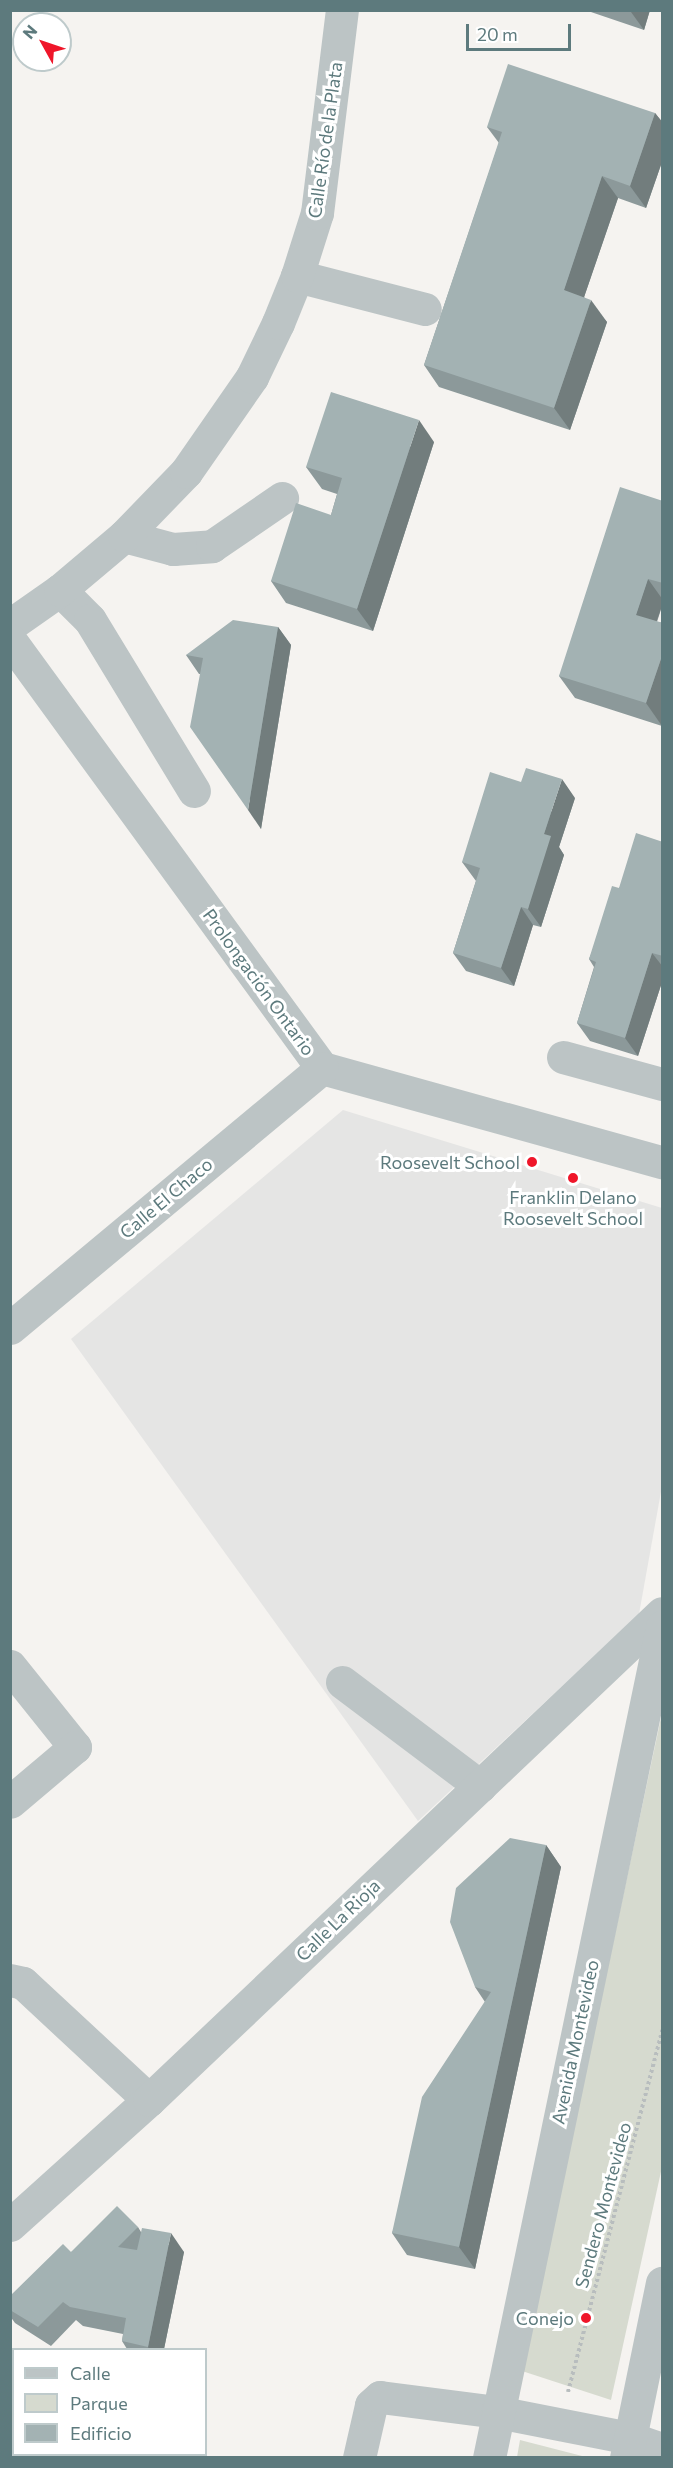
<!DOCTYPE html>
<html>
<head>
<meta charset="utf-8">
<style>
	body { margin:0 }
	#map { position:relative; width:673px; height:2468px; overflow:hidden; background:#f5f3f0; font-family:Commissioner,sans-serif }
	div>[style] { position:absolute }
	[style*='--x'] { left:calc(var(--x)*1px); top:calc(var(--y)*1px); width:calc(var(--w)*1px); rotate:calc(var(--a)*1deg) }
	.built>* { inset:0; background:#e5e5e4 }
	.green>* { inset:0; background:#d6dacf }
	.path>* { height:4px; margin-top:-2px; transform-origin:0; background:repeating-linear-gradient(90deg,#b8bdbe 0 3px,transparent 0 6px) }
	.minor>* { height:33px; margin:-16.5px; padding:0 16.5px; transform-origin:16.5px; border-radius:16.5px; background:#bcc4c5 }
	.wall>* { inset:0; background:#8c999a }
	.shaded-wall>* { inset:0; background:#727d7d }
	.building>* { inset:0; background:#a3b2b3 }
	.dots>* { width:16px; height:16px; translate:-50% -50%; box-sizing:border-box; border:3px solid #fff; border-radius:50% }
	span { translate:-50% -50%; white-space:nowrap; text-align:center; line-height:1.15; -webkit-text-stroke:6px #fff; paint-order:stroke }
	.street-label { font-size:18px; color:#5d7a7d }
	.poi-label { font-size:18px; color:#5d7a7d }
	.right { translate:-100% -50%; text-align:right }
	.frame { position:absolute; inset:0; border:12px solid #5d7a7d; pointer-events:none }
	.legend { position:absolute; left:12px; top:2348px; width:195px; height:108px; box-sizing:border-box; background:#fff; border:2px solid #becacb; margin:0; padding:8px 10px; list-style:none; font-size:18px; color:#5d7a7d }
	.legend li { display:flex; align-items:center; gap:12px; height:30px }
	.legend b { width:30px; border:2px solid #becacb }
	.north { position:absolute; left:12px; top:12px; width:60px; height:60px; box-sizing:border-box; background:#fff; border:2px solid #becacb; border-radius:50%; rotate:310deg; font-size:16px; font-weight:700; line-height:24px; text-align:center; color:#5d7a7d }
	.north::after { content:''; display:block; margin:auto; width:21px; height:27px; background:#ef162a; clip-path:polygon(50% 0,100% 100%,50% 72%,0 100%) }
	.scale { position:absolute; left:466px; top:24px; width:105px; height:27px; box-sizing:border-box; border:3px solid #5d7a7d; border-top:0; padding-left:8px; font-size:18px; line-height:21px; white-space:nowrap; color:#5d7a7d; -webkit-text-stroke:4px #fff; paint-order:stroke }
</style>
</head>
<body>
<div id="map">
	<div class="built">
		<i style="clip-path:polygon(343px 1110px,662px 1208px,662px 1486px,639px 1614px,418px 1821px,71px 1339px)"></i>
	</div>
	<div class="green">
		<i style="clip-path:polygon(662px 1713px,662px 2167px,611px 2400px,522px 2371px)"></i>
		<i style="clip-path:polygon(520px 2440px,586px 2457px,517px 2457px)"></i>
	</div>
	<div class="path">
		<i style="--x:568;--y:2392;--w:374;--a:-75.4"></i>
	</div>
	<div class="minor">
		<i style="--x:297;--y:276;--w:132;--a:14.5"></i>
		<i style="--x:124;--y:536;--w:51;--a:14.9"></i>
		<i style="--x:173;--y:549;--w:39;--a:-4"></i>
		<i style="--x:212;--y:546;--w:85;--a:-34.4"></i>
		<i style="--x:60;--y:590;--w:42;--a:45"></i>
		<i style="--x:90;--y:620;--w:200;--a:58.7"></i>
		<i style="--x:10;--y:625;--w:61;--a:-35"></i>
		<i style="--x:60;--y:590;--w:84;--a:-40.2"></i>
		<i style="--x:124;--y:536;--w:89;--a:-45.9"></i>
		<i style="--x:186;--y:472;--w:116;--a:-55.2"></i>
		<i style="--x:252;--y:377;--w:60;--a:-64.3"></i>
		<i style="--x:278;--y:323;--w:51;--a:-68"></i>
		<i style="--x:297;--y:276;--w:66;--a:-72.4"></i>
		<i style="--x:317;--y:213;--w:205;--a:-83"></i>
		<i style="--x:10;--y:640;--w:530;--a:53.91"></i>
		<i style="--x:322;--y:1068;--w:353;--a:15.5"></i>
		<i style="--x:563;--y:1057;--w:103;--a:15.3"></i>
		<i style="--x:10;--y:1328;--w:406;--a:-39.8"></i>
		<i style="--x:10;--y:1666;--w:104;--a:51.3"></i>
		<i style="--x:75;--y:1747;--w:85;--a:139.8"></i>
		<i style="--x:342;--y:1682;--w:173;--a:37"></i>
		<i style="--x:10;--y:1980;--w:13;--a:13"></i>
		<i style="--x:23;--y:1983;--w:172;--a:42.9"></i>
		<i style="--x:10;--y:2225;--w:187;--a:-42"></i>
		<i style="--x:149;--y:2100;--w:707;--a:-43.51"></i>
		<i style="--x:359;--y:2458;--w:54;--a:-77.2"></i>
		<i style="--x:371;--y:2405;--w:12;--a:-42"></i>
		<i style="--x:380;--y:2397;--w:118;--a:7.3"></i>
		<i style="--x:497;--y:2412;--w:136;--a:11.1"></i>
		<i style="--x:630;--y:2438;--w:34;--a:19"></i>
		<i style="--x:489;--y:2458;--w:849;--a:-78.24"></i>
		<i style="--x:626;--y:2458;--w:179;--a:-78.4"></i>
	</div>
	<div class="wall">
		<i style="clip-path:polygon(585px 10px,650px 10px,644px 30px)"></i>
		<i style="clip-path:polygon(655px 113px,663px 123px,663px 159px,646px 208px,618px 198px,584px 297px,607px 322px,570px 430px,439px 387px,424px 365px,499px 143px,487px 127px)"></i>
		<i style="clip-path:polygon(434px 442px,373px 631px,286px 603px,271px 581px,331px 515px,337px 494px,322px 489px,306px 467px)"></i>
		<i style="clip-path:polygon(663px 501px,663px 603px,657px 622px,663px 623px,662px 726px,575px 698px,559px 676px)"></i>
		<i style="clip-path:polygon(278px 627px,291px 645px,261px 829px,200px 674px,199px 674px,186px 655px)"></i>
		<i style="clip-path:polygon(575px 798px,559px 847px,564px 855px,541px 927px,533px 925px,514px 986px,466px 971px,453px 953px,476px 881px,462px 862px)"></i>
		<i style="clip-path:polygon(663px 842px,663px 979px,638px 1056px,590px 1041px,577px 1023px,594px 967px,589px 959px,619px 888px)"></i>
		<i style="clip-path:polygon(546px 1845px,561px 1867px,475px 2269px,407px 2255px,392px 2233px,485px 2002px,475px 1987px)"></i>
		<i style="clip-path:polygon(138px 2227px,141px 2232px,184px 2252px,164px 2349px,127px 2349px,122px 2341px,123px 2334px,83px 2326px,76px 2320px,51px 2346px,15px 2323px,10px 2316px,10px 2296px,71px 2252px)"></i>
	</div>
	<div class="shaded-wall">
		<i style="clip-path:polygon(631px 10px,650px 10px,644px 30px,631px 12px)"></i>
		<i style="clip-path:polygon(655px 113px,663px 123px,663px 159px,646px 208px,630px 186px)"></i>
		<i style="clip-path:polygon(602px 176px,618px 198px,579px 312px,564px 290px)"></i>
		<i style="clip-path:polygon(591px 300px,607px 322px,570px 430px,554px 408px)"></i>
		<i style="clip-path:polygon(419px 420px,434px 442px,373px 631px,357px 609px)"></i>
		<i style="clip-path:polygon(648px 579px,663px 600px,663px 603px,651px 637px,636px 615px)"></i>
		<i style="clip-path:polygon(278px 627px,291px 645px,261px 829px,248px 810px)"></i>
		<i style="clip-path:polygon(663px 653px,663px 724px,662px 726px,646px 703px)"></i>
		<i style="clip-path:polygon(562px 779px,575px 798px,559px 847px,564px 855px,541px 927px,528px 909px,544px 834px)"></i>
		<i style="clip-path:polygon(521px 907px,533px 925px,514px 986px,501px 968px)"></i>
		<i style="clip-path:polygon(652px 953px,663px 967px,663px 979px,638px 1056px,625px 1038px)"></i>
		<i style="clip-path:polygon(546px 1845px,561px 1867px,475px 2269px,459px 2247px)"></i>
		<i style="clip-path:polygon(171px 2233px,184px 2252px,164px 2349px,149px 2349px,148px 2347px)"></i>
	</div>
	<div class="building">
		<i style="clip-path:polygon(508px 64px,655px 113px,630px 186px,602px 176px,564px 290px,591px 300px,554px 408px,424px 365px,502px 132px,487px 127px)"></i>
		<i style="clip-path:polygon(331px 392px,419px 420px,357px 609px,271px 581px,296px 503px,331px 515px,342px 478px,306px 467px)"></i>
		<i style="clip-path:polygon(620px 487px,663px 501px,663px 583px,648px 579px,636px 615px,663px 623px,663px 653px,646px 703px,559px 676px)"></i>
		<i style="clip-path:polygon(233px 620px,278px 627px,248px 810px,190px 727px,203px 658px,186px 655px)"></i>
		<i style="clip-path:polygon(526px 768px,562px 779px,544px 834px,551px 836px,528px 909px,521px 907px,501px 968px,453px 953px,480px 868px,462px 862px,490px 772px,521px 782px)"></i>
		<i style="clip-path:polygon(636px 833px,663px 842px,663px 956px,652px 953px,625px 1038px,577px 1023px,596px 962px,589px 959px,612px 886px,619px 888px)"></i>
		<i style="clip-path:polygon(510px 1838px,546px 1845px,459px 2247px,392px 2233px,422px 2097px,491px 1992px,475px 1987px,450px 1922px,456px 1888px)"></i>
		<i style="clip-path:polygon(117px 2206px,138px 2227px,118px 2247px,137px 2250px,142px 2228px,171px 2233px,148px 2347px,122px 2341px,126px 2318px,70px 2307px,63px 2302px,38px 2327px,10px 2310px,10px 2296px,63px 2244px,71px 2252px)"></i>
	</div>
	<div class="dots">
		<i style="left:532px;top:1162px;background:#ef162a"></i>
		<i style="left:573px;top:1178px;background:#ef162a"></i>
		<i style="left:586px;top:2318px;background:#ef162a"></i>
	</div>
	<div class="street-label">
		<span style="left:325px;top:140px;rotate:-82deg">Calle Río de la Plata</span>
		<span style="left:259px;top:982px;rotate:54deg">Prolongación Ontario</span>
		<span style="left:166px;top:1198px;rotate:-40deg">Calle El Chaco</span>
		<span style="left:338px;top:1920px;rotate:-44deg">Calle La Rioja</span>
		<span style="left:575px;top:2042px;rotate:-78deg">Avenida Montevideo</span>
		<span style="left:603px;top:2205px;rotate:-75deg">Sendero Montevideo</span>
	</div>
	<div class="poi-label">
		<span class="right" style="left:520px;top:1162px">Roosevelt School</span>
		<span style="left:573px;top:1208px">Franklin Delano<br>Roosevelt School</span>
		<span class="right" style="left:574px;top:2318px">Conejo</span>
	</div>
	<div class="frame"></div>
	<ul class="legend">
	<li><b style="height:8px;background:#bcc4c5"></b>Calle</li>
	<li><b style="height:16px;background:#d6dacf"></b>Parque</li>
	<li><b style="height:16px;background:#a3b2b3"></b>Edificio</li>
	</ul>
	<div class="north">N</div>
	<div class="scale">20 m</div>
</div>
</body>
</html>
